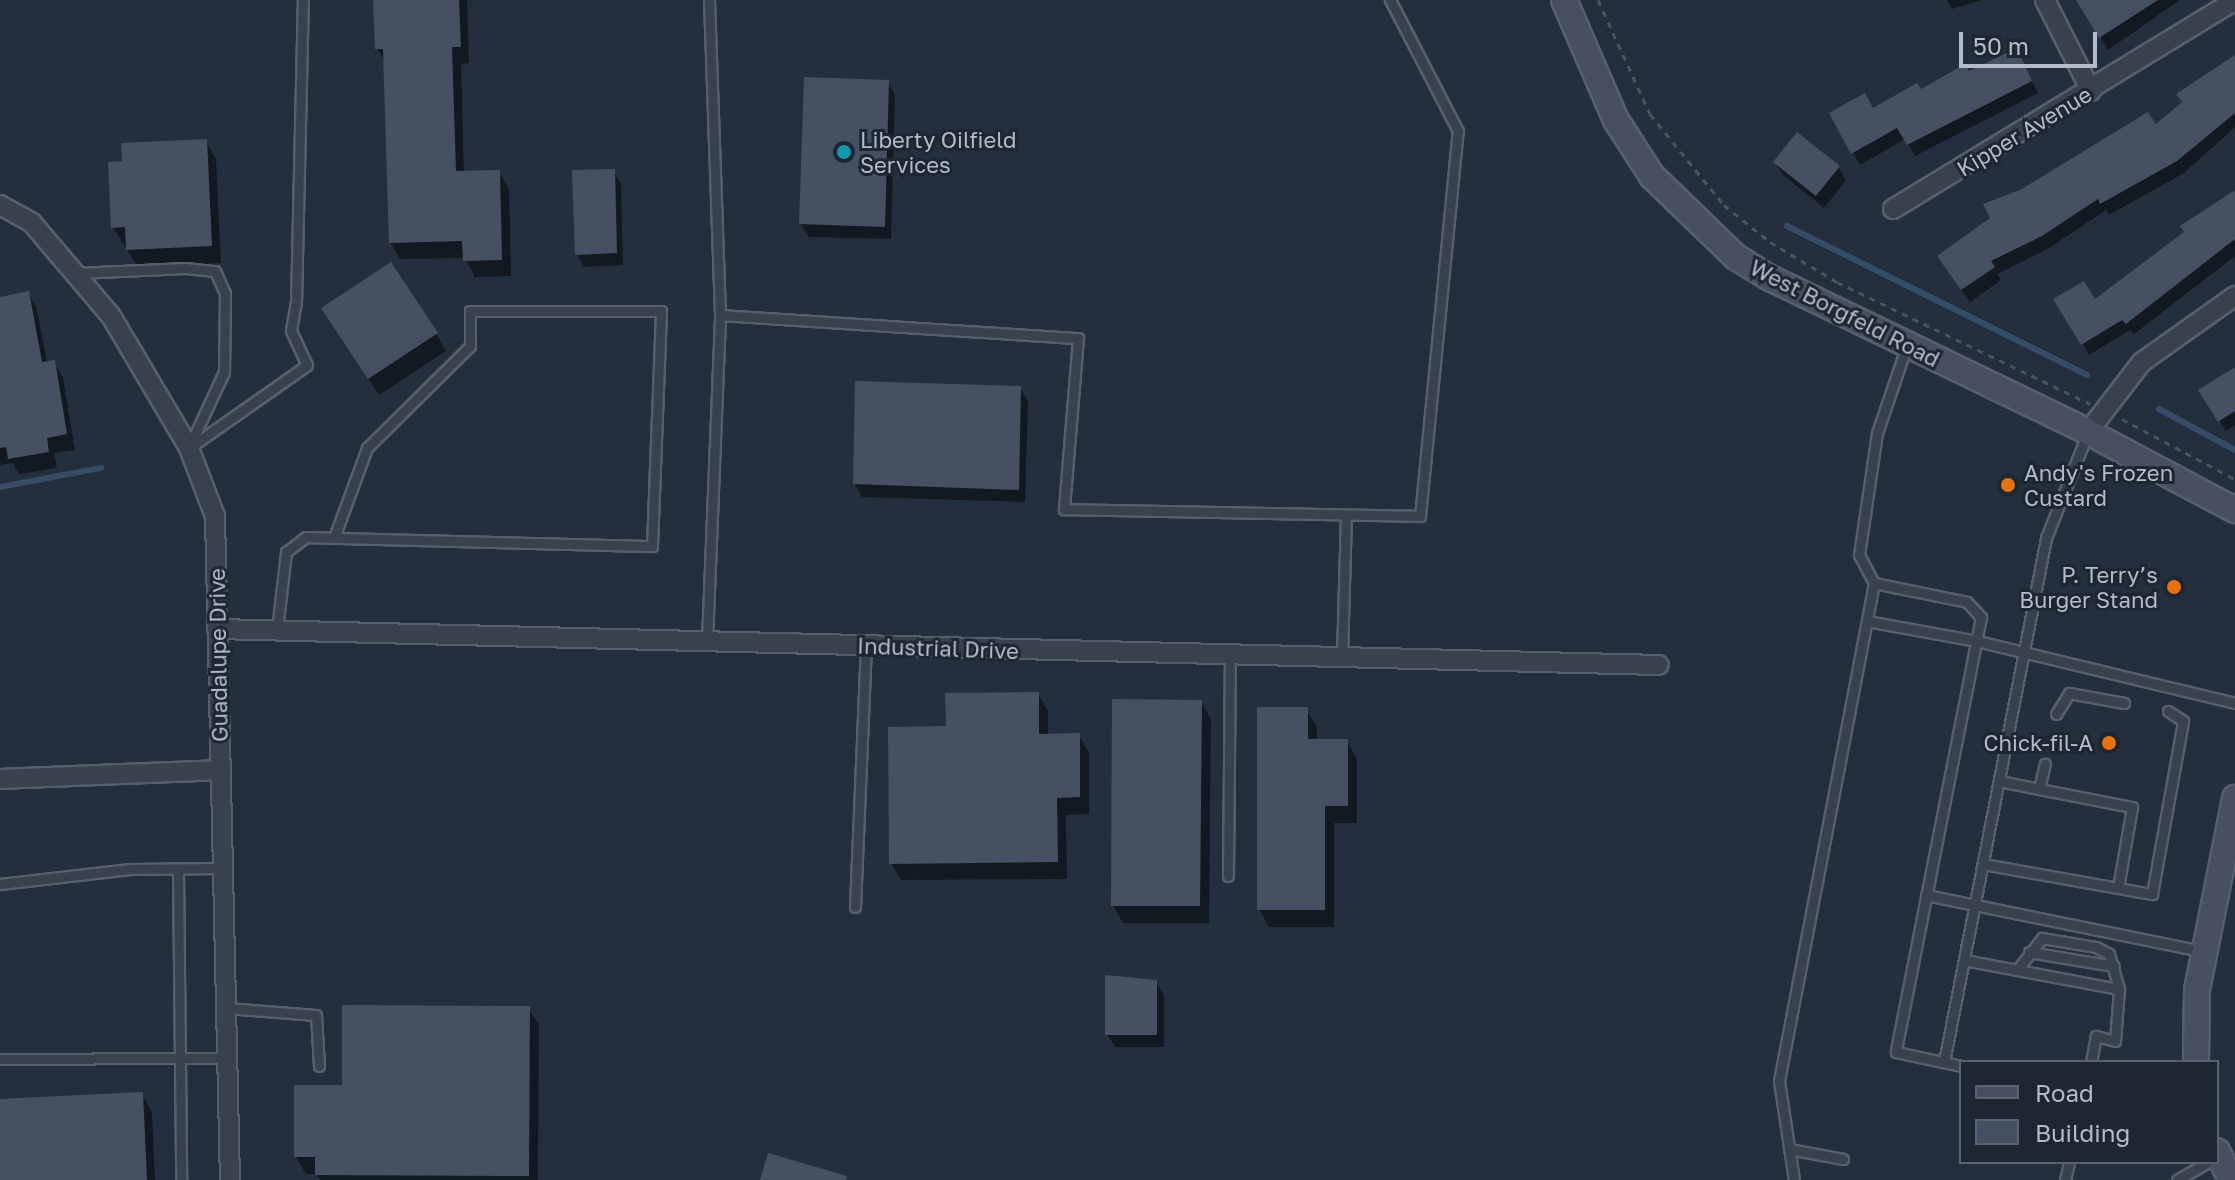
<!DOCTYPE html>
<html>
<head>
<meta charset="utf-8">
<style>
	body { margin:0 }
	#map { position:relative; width:2235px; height:1180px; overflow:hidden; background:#242f3e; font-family:"Golos Text",sans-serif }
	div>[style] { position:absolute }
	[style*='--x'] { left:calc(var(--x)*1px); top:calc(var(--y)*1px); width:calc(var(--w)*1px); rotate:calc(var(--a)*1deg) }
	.shadow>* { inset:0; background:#0007 }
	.stream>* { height:6px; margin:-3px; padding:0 3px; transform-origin:3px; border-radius:3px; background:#394c67 }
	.building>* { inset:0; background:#455162 }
	.path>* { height:3px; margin-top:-1.5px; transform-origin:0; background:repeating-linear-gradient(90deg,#44595c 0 6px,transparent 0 12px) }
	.roads { filter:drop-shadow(2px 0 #565f6c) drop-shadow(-2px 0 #565f6c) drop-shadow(0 2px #565f6c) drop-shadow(0 -2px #565f6c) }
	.lane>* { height:9px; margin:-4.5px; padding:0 4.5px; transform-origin:4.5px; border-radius:4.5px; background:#38414e }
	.street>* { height:18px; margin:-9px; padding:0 9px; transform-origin:9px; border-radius:9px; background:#38414e }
	.secondary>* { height:24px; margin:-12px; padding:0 12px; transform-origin:12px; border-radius:12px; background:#465061 }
	.dots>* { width:22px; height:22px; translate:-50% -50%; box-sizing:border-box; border:4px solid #1d2633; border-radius:50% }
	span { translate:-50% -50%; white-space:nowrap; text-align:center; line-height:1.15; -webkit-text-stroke:6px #1d2633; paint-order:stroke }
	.street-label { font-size:22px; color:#b4bcc9 }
	.poi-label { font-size:22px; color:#b4bcc9 }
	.left { translate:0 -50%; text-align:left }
	.right { translate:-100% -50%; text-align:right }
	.legend { position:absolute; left:1959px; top:1060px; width:260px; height:104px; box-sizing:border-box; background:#1d2633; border:2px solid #59626f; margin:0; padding:10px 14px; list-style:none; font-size:24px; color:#b4bcc9 }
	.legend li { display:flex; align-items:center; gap:16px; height:40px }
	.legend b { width:40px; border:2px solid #59626f }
	.scale { position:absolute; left:1959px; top:32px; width:138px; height:36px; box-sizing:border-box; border:4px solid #b4bcc9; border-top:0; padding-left:10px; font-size:24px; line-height:28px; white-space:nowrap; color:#b4bcc9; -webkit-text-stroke:6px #1d2633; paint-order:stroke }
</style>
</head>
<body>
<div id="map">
	<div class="shadow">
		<i style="clip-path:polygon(375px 0,467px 0,469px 63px,461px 64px,464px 173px,499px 172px,509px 189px,511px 276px,475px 277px,465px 258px,400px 259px,391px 243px,386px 64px,377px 48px)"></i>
		<i style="clip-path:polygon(1947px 0,1982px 0,1952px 9px)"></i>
		<i style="clip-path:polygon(2080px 0,2180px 0,2108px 50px)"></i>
		<i style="clip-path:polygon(2235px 55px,2235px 127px,2184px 173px,2109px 215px,2106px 210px,2049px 248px,1997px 274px,2001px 280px,1970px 302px,1947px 269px,2020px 192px,2155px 127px)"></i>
		<i style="clip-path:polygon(2023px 63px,2038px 93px,1915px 156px,1905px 139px,1860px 165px,1831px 114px,1872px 111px,1920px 91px)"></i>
		<i style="clip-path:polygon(888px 82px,895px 95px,891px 239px,809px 237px,801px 224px)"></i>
		<i style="clip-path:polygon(206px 141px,216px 159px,221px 263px,138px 267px,113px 227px,124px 163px)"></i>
		<i style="clip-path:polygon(1775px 162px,1839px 168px,1846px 180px,1824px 208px,1783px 175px)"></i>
		<i style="clip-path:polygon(613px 171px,621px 184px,623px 265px,584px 267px,577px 254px)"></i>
		<i style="clip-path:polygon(2235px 194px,2235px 256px,2134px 334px,2130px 330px,2089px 355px,2056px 300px,2095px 302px,2186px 233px,2182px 226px)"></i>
		<i style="clip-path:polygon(28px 293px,37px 309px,47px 363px,54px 362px,63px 378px,75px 450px,54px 453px,57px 468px,19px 474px,13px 463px,0 465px,0 299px)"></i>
		<i style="clip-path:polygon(334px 326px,436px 334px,446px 351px,379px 395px)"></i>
		<i style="clip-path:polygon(2235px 366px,2235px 425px,2226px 431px,2201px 391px)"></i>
		<i style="clip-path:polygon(1020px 388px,1028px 401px,1025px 502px,862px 497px,855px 484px)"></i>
		<i style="clip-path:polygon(1038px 694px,1048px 711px,1048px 736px,1079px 735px,1089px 753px,1089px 814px,1066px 815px,1067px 879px,901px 880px,891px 863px,948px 728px)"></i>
		<i style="clip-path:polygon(1201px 702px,1211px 719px,1209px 923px,1123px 923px,1113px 906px)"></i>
		<i style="clip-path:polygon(1306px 709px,1317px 727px,1317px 741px,1347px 741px,1357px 759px,1357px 823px,1334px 823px,1334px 927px,1269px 927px,1259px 909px)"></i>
		<i style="clip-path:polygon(1156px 982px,1164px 995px,1164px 1047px,1115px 1047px,1107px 1034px)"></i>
		<i style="clip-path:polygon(528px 1008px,539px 1025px,538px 1180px,320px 1180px,316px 1174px,306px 1174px,296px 1157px,344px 1087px)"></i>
		<i style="clip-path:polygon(142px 1094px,152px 1112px,155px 1180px,0 1180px,0 1101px)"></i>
	</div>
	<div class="stream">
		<i style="--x:1787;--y:226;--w:335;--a:26.4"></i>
		<i style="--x:2159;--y:409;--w:86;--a:28.3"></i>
		<i style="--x:0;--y:487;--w:103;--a:-10.7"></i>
	</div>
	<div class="building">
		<i style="clip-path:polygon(373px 0,459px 0,461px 47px,452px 47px,456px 171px,500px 170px,502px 260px,463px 261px,462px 241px,389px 243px,383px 49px,375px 49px)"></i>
		<i style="clip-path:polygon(2076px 0,2158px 0,2099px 38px)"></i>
		<i style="clip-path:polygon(2017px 48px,2032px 81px,1907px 145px,1897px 128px,1851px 154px,1829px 113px,1865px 93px,1873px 108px,1917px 83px,1921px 89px,1965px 64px,1969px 71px)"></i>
		<i style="clip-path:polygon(2235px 55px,2235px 113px,2177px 161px,2100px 204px,2098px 199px,2042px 236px,1991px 261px,1995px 267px,1961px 290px,1937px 256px,1990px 218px,1983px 204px,2020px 190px,2148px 112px,2156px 124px,2182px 102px,2176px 94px)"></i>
		<i style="clip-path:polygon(804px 77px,889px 80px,885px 227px,799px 224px)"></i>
		<i style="clip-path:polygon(1797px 132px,1840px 166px,1816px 196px,1773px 162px)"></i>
		<i style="clip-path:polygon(207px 139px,212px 246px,126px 250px,125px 227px,111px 228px,108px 162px,122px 161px,121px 143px)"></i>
		<i style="clip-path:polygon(615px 169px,617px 253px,575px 255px,572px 170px)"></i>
		<i style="clip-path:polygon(2235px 190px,2235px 239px,2126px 324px,2122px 320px,2081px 345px,2053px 299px,2084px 281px,2095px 299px,2184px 232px,2180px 226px)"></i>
		<i style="clip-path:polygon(391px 262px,438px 333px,368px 379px,321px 308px)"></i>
		<i style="clip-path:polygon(29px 291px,42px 362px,55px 360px,67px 434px,47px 438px,49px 452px,8px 459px,6px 447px,0 448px,0 297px)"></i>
		<i style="clip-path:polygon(2235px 367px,2235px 411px,2218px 422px,2198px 390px)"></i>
		<i style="clip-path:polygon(855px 381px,1021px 386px,1019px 490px,853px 484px)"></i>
		<i style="clip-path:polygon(1039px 692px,1039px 734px,1080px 733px,1080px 797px,1057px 798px,1058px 862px,889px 864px,888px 727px,946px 726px,945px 693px)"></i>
		<i style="clip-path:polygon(1112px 699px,1202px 700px,1200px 906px,1111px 906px)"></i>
		<i style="clip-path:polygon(1257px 707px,1308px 707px,1308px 739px,1348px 739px,1348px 806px,1325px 806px,1325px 910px,1257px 910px)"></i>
		<i style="clip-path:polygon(1105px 975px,1157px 980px,1157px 1035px,1105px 1035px)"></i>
		<i style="clip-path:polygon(342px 1005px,530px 1006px,529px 1176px,315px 1175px,315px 1157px,294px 1157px,294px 1085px,342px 1085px)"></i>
		<i style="clip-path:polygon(143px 1092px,147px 1180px,0 1180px,0 1099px)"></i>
		<i style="clip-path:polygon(768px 1153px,847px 1176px,846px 1180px,760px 1180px)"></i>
	</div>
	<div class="path">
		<i style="--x:1598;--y:0;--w:125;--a:65.5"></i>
		<i style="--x:1650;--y:114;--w:117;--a:50.9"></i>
		<i style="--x:1724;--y:205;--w:59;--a:38.8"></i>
		<i style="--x:1770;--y:242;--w:78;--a:30.8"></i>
		<i style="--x:1837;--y:282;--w:281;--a:25.7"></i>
		<i style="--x:2122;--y:419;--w:128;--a:28"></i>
	</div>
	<div class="roads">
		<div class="lane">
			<i style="--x:709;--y:0;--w:315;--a:88"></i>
			<i style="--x:78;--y:273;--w:107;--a:-2.7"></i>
			<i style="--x:185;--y:268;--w:30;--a:6"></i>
			<i style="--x:215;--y:271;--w:24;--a:66"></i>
			<i style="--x:225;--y:293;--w:79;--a:90.7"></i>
			<i style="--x:224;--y:372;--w:81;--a:115"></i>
			<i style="--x:189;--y:448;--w:144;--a:-35.1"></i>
			<i style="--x:307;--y:365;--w:38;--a:-115"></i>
			<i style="--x:291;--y:330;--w:27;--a:-80"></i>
			<i style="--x:296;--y:303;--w:303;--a:-88.7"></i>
			<i style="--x:1874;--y:583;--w:95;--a:11.5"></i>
			<i style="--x:1967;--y:602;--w:21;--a:47"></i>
			<i style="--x:1981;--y:617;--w:443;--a:101.1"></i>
			<i style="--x:1896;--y:1052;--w:66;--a:12.2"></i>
			<i style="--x:1867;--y:621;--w:112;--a:10.3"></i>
			<i style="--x:1977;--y:641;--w:265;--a:13.5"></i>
			<i style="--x:277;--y:630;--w:79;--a:-83.4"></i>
			<i style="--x:286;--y:552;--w:25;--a:-37"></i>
			<i style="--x:306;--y:537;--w:346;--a:1.5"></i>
			<i style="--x:652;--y:546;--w:235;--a:-87.8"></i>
			<i style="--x:661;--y:311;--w:191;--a:180"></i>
			<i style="--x:470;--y:311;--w:35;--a:90"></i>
			<i style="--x:470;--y:346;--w:145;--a:135.3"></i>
			<i style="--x:367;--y:448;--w:93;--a:110.2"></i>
			<i style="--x:707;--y:641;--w:326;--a:-87.7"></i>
			<i style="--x:720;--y:315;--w:359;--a:3.7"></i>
			<i style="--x:1078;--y:338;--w:172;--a:94.7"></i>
			<i style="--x:1064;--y:509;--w:356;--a:1.1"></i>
			<i style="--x:1420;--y:516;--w:387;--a:-84.4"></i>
			<i style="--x:1458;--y:131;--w:148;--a:-117.4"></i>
			<i style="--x:1342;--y:657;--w:142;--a:-88.4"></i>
			<i style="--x:2056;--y:714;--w:25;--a:-58"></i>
			<i style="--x:2069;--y:693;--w:56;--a:10.3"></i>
			<i style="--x:1999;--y:781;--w:41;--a:11.3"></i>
			<i style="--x:2039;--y:789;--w:26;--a:-77"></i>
			<i style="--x:2039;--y:789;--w:95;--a:11"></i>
			<i style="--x:2132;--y:807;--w:82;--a:99.8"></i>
			<i style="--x:1983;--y:864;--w:172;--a:10.1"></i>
			<i style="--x:2152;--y:894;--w:176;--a:-79.8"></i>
			<i style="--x:2183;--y:721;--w:18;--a:-146"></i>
			<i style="--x:178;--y:870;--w:310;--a:89.4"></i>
			<i style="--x:1228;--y:876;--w:218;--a:-89.5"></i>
			<i style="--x:0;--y:884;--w:131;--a:-6.6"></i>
			<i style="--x:130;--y:869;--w:93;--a:-0.6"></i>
			<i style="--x:1926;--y:895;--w:281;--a:11.5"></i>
			<i style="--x:855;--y:907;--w:261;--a:-87.6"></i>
			<i style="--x:2029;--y:952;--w:86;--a:9.4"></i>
			<i style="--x:1964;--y:960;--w:158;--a:10.6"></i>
			<i style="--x:2119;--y:989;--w:52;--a:94.4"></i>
			<i style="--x:2115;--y:1041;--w:20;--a:-165"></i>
			<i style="--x:2096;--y:1036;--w:26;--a:101"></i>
			<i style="--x:2017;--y:970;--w:41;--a:-52"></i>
			<i style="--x:2042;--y:938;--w:55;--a:9.5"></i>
			<i style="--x:2096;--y:947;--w:15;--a:28"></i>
			<i style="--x:2109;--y:954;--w:36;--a:74"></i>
			<i style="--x:226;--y:1008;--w:90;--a:4.4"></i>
			<i style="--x:316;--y:1015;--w:51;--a:86.6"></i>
			<i style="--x:0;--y:1059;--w:227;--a:-0.3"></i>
			<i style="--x:1944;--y:1062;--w:534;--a:-78.98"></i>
			<i style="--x:2046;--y:538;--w:114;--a:-68.4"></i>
			<i style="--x:1789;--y:1149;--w:55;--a:10.5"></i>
			<i style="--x:1794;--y:1180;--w:100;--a:-98.6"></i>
			<i style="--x:1779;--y:1081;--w:507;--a:-79.2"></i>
			<i style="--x:1874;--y:583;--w:32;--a:-118"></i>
			<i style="--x:1859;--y:555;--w:123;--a:-81.6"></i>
			<i style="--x:1877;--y:433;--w:93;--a:-71.2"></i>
			<i style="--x:2065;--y:1180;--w:18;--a:-77"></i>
			<i style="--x:2177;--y:1180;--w:36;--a:-30"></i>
		</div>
		<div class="street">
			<i style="--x:2045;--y:0;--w:102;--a:63.2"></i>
			<i style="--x:0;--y:205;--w:37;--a:29"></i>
			<i style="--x:32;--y:223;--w:122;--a:49.7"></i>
			<i style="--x:111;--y:316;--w:153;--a:59.4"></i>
			<i style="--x:189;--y:448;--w:73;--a:69.1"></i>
			<i style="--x:215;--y:516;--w:664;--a:88.71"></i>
			<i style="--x:1893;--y:209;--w:401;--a:-31.4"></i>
			<i style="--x:2088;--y:432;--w:88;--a:-52.4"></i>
			<i style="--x:2142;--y:362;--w:114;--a:-35.4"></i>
			<i style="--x:217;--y:629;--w:1442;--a:1.43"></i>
			<i style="--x:0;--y:779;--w:220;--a:-2.3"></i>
		</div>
		<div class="secondary">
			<i style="--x:1564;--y:0;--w:131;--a:66.6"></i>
			<i style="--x:1616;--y:120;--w:67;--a:57.3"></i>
			<i style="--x:1652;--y:176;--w:117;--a:44"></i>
			<i style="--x:1736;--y:257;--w:40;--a:32"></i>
			<i style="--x:1770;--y:278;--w:353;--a:25.8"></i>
			<i style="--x:2088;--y:432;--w:166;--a:28"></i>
			<i style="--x:2196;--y:1062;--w:72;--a:-89.2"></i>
			<i style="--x:2197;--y:990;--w:196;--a:-78.8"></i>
			<i style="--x:2217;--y:1151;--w:32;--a:64"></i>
		</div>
	</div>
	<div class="dots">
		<i style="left:844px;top:152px;background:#0f9aa8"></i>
		<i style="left:2008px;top:485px;background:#e8710a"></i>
		<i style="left:2174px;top:587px;background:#e8710a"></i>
		<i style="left:2109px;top:743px;background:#e8710a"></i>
	</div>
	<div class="street-label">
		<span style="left:2024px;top:131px;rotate:-31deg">Kipper Avenue</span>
		<span style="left:1845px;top:313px;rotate:27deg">West Borgfeld Road</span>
		<span style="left:938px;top:648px;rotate:2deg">Industrial Drive</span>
		<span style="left:218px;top:655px;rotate:-91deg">Guadalupe Drive</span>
	</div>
	<div class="poi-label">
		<span class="left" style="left:860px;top:152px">Liberty Oilfield<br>Services</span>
		<span class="left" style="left:2024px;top:485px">Andy's Frozen<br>Custard</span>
		<span class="right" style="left:2158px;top:587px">P. Terry’s<br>Burger Stand</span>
		<span class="right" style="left:2093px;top:743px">Chick-fil-A</span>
	</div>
	<ul class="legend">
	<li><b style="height:10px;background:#465061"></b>Road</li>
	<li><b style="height:22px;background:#455162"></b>Building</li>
	</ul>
	<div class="scale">50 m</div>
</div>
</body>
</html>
